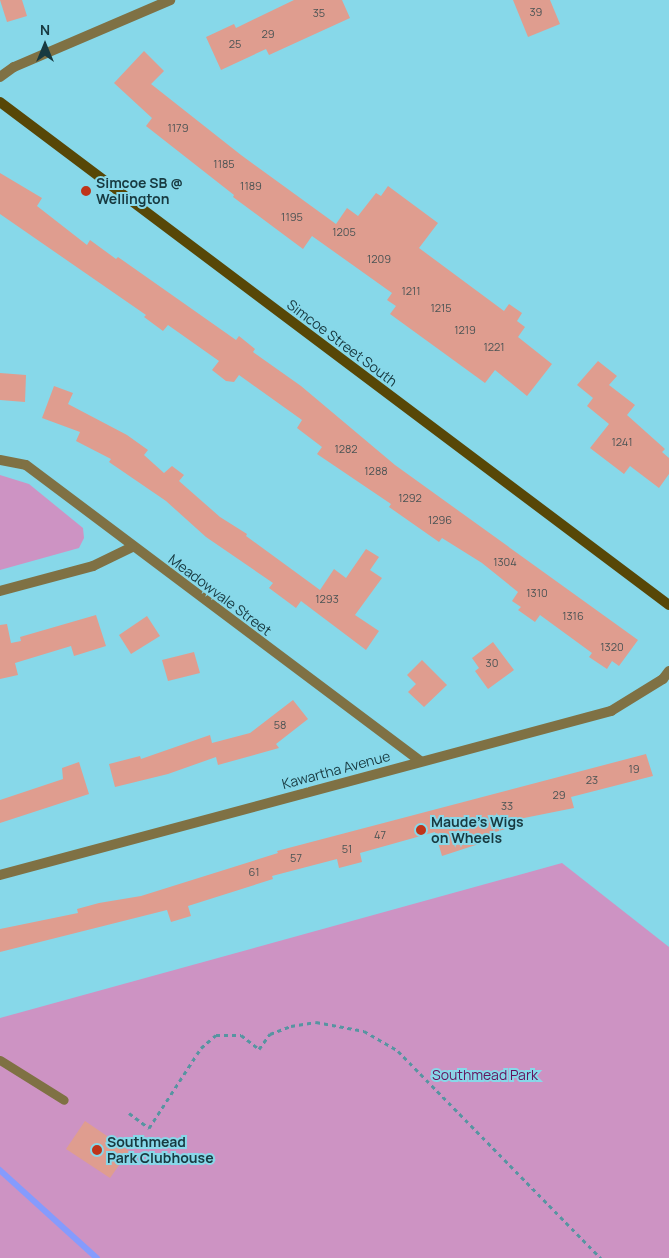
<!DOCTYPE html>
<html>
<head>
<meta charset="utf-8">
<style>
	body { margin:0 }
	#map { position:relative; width:669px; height:1258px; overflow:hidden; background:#87d8e9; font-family:Manrope,sans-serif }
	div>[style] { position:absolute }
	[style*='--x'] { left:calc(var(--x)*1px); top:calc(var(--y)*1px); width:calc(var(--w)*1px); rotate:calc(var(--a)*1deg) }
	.green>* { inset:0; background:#cd93c3 }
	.stream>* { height:5.5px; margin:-2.75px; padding:0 2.75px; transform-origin:2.75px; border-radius:2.75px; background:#859bfd }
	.building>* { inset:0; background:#df9d8f }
	.path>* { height:3px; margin-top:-1.5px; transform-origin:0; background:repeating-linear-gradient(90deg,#5794a1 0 4px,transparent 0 8px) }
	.lane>* { height:9px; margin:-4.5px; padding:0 4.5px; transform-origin:4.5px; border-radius:4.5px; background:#7f7144 }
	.street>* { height:10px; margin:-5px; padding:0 5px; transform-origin:5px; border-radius:5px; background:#7f7144 }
	.secondary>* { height:10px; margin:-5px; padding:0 5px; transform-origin:5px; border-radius:5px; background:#574707 }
	.dots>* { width:14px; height:14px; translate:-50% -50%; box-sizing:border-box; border:2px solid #87d8e9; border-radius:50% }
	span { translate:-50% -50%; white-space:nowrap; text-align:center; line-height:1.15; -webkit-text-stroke:4px #87d8e9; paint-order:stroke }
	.number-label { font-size:11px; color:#4a5354 }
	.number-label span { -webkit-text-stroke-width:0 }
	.poi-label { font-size:14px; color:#183a41; font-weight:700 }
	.left { translate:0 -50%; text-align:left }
	.street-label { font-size:14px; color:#183a41 }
	.park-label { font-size:14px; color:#64145c }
	.north { position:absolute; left:20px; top:20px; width:50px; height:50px; -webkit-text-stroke:4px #87d8e9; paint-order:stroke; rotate:0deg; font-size:14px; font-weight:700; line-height:20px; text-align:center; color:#183a41 }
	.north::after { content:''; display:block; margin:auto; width:18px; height:22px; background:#183a41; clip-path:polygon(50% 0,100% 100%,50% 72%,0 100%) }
</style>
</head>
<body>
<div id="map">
	<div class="green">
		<i style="clip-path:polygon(0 475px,29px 484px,83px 528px,84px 538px,79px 548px,0 570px)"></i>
		<i style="clip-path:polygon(562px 863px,669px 947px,669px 1258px,0 1258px,0 1018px)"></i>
	</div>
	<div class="stream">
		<i style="--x:0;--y:1170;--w:131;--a:42.2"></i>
	</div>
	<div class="building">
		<i style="clip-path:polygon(0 0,22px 0,27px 16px,7px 22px)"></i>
		<i style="clip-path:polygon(294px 0,342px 0,350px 18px,269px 55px,266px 49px,221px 70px,206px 37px,234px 24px,236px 28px)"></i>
		<i style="clip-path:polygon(513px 0,550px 0,560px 24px,528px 37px)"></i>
		<i style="clip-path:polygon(144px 51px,164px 71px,151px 84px,241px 155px,336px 224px,347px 208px,358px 216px,376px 193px,381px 196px,388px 186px,438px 223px,419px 248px,504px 311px,509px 304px,522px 313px,517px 321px,525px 327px,518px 337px,552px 364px,527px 396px,495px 370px,485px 383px,390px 314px,396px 306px,387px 300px,392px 293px,312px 236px,303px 249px,233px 197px,234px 195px,146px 126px,152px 118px,114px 83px)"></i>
		<i style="clip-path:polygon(0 173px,42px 198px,37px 206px,87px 245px,90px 240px,116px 259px,118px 257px,236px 340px,239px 336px,255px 349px,253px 352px,301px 386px,395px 465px,638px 640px,619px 666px,612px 661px,607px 669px,589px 657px,592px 653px,540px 615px,535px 622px,518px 610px,521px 607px,512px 601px,518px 592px,482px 563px,442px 538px,439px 542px,389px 507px,391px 504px,317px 454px,322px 447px,297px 428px,302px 420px,239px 375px,234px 382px,226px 381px,212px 370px,219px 361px,168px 325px,163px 331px,144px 317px,146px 315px,0 214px)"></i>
		<i style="clip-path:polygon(598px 361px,617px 376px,609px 385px,635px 405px,627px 415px,665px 449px,662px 452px,669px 458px,669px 474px,659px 488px,630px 466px,624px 474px,590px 448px,609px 424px,587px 406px,593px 398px,577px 385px)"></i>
		<i style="clip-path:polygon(0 373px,26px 375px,25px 402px,0 400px)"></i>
		<i style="clip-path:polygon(54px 386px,73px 393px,68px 404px,127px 435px,148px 450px,144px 455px,164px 473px,172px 466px,184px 475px,179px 481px,220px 517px,247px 534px,246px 536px,320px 590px,334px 569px,346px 578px,366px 549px,379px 557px,370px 570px,382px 578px,355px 615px,379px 631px,366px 650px,301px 601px,296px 608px,269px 588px,273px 583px,206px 537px,166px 501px,109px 462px,111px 459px,76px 441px,80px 432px,42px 418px)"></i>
		<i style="clip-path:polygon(96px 615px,106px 646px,74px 656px,71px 646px,15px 663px,18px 675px,0 679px,0 625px,7px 624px,11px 643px,21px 641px,20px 637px)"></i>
		<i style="clip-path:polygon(147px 616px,160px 636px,131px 654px,119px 635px)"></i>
		<i style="clip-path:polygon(493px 642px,514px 670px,488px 689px,475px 671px,479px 668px,472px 658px)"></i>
		<i style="clip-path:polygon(194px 652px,200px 673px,168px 681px,162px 660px)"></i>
		<i style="clip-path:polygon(422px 660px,447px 685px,424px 707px,408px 692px,416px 684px,407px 675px)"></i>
		<i style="clip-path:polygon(293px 700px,308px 719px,276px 744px,279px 748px,218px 765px,216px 757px,168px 774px,115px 787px,109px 764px,140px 756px,141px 759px,210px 735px,212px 743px,250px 733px)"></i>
		<i style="clip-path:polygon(646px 754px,653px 776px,571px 797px,574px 808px,514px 820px,515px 826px,489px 834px,491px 840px,442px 856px,435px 832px,360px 853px,362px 862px,339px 868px,337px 859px,272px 876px,273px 879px,188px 906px,191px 916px,171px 922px,167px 910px,0 952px,0 929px,78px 913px,77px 909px,99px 903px,141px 896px,278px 853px,277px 851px)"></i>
		<i style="clip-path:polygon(79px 762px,89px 794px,0 823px,0 800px,63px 779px,62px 768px)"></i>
		<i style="clip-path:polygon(85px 1121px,129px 1151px,110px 1178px,66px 1149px)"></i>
	</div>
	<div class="path">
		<i style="--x:129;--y:1113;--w:25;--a:37"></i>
		<i style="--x:149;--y:1128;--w:95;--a:-57"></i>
		<i style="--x:201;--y:1048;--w:20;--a:-41"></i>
		<i style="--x:216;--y:1035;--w:25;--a:0"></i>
		<i style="--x:241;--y:1035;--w:23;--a:38"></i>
		<i style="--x:259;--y:1049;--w:19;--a:-54"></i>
		<i style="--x:270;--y:1034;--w:22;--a:-21"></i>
		<i style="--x:291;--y:1026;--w:25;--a:-9"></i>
		<i style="--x:316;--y:1022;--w:49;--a:10.6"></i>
		<i style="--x:364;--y:1031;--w:39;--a:30"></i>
		<i style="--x:398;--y:1051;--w:290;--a:45.6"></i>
	</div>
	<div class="lane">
		<i style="--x:0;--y:1060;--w:75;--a:32"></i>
	</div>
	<div class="street">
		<i style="--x:0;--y:77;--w:17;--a:-36"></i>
		<i style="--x:14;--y:67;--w:170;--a:-23.2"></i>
		<i style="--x:0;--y:460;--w:26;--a:11"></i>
		<i style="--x:26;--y:465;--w:493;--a:36.9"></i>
		<i style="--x:0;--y:591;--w:96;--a:-15"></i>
		<i style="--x:93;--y:566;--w:43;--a:-26"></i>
		<i style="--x:0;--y:875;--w:633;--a:-15.02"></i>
		<i style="--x:611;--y:711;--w:61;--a:-31.6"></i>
		<i style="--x:663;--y:679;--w:10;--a:-53"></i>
	</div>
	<div class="secondary">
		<i style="--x:0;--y:102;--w:837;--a:36.94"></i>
	</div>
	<div class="dots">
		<i style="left:86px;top:191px;background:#bf3419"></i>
		<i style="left:421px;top:830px;background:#bf3419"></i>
		<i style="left:97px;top:1150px;background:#bf3419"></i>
	</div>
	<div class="number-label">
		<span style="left:536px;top:12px">39</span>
		<span style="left:319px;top:13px">35</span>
		<span style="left:268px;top:34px">29</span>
		<span style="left:235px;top:44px">25</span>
		<span style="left:178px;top:128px">1179</span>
		<span style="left:224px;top:164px">1185</span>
		<span style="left:251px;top:186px">1189</span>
		<span style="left:292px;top:217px">1195</span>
		<span style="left:344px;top:232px">1205</span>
		<span style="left:379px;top:259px">1209</span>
		<span style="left:411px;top:291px">1211</span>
		<span style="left:441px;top:308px">1215</span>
		<span style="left:465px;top:330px">1219</span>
		<span style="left:494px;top:347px">1221</span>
		<span style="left:622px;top:442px">1241</span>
		<span style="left:346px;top:449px">1282</span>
		<span style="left:376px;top:471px">1288</span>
		<span style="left:410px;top:498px">1292</span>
		<span style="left:440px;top:520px">1296</span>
		<span style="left:505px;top:562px">1304</span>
		<span style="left:537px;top:593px">1310</span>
		<span style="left:327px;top:599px">1293</span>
		<span style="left:573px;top:616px">1316</span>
		<span style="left:612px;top:647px">1320</span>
		<span style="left:492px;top:663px">30</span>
		<span style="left:280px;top:725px">58</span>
		<span style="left:634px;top:769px">19</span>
		<span style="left:592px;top:780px">23</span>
		<span style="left:559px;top:795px">29</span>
		<span style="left:507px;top:806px">33</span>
		<span style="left:380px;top:835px">47</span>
		<span style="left:347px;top:849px">51</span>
		<span style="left:296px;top:858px">57</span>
		<span style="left:254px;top:872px">61</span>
	</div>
	<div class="poi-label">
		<span class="left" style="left:96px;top:191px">Simcoe SB @<br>Wellington</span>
		<span class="left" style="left:431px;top:830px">Maude's Wigs<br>on Wheels</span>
		<span class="left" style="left:107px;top:1150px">Southmead<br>Park Clubhouse</span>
	</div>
	<div class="street-label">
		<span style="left:342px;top:343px;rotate:37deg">Simcoe Street South</span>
		<span style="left:220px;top:595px;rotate:37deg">Meadowvale Street</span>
		<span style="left:336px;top:770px;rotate:-15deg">Kawartha Avenue</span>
	</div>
	<div class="park-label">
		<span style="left:485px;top:1075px">Southmead Park</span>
	</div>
	<div class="north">N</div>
</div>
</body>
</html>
